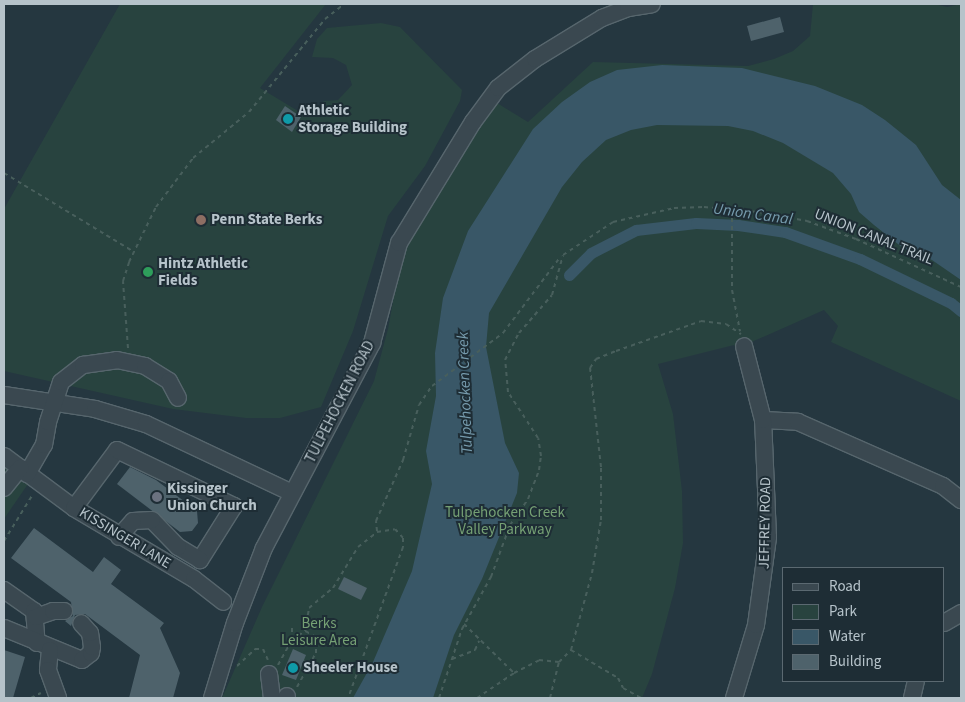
<!DOCTYPE html>
<html>
<head>
<meta charset="utf-8">
<style>
	body { margin:0 }
	#map { position:relative; width:965px; height:702px; overflow:hidden; background:#253740; font-family:"Source Sans 3",sans-serif }
	div>[style] { position:absolute }
	[style*='--x'] { left:calc(var(--x)*1px); top:calc(var(--y)*1px); width:calc(var(--w)*1px); rotate:calc(var(--a)*1deg) }
	.green>* { inset:0; background:#28433f }
	.water>* { inset:0; background:#395767 }
	.canal>* { height:11px; margin:-5.5px; padding:0 5.5px; transform-origin:5.5px; border-radius:5.5px; background:#395767 }
	.building>* { inset:0; background:#4e626b }
	.path>* { height:2px; margin-top:-1px; transform-origin:0; background:repeating-linear-gradient(90deg,#485f5c 0 4px,transparent 0 8px) }
	.roads { filter:drop-shadow(1px 0 #57666d) drop-shadow(-1px 0 #57666d) drop-shadow(0 1px #57666d) drop-shadow(0 -1px #57666d) }
	.minor>* { height:16px; margin:-8px; padding:0 8px; transform-origin:8px; border-radius:8px; background:#3a4850 }
	.dots>* { width:14px; height:14px; translate:-50% -50%; box-sizing:border-box; border:2px solid #1e2d35; border-radius:50% }
	span { translate:-50% -50%; white-space:nowrap; text-align:center; line-height:1.15; -webkit-text-stroke:4px #1e2d35; paint-order:stroke }
	.poi-label { font-size:15px; color:#b6c3ca; font-weight:700 }
	.left { translate:0 -50%; text-align:left }
	.street-label { font-size:15px; color:#b6c3ca }
	.park-label { font-size:15px; color:#75a074 }
	.water-label { font-size:16px; color:#769bad; font-style:italic }
	.frame { position:absolute; inset:0; border:5px solid #b6c3ca; pointer-events:none }
	.legend { position:absolute; left:782px; top:567px; width:162px; height:115px; box-sizing:border-box; background:#1e2d35; border:1px solid #5b6971; margin:0; padding:6px 9px; list-style:none; font-size:15px; color:#b6c3ca }
	.legend li { display:flex; align-items:center; gap:10px; height:25px }
	.legend b { width:25px; border:1px solid #5b6971 }
</style>
</head>
<body>
<div id="map">
	<div class="green">
		<i style="clip-path:polygon(120px 4px,326px 4px,260px 88px,308px 117px,324px 101px,338px 100px,352px 85px,346px 65px,333px 58px,312px 57px,317px 39px,327px 28px,381px 23px,400px 27px,462px 90px,460px 101px,425px 166px,388px 216px,353px 331px,321px 407px,280px 418px,246px 418px,173px 409px,4px 371px,4px 209px)"></i>
		<i style="clip-path:polygon(813px 4px,934px 4px,947px 7px,961px 4px,961px 401px,831px 342px,838px 326px,824px 310px,736px 349px,734px 345px,658px 364px,673px 414px,682px 491px,683px 543px,675px 588px,652px 674px,642px 698px,222px 698px,262px 607px,374px 381px,388px 329px,402px 252px,428px 202px,497px 103px,528px 122px,593px 62px,748px 66px,774px 59px,793px 51px,810px 36px)"></i>
		<i style="clip-path:polygon(4px 465px,28px 484px,4px 519px)"></i>
	</div>
	<div class="water">
		<i style="clip-path:polygon(662px 65px,742px 68px,815px 86px,862px 105px,885px 120px,916px 145px,942px 185px,961px 200px,961px 280px,932px 260px,903px 248px,874px 225px,859px 212px,851px 194px,833px 173px,783px 143px,753px 131px,728px 126px,657px 125px,631px 130px,606px 140px,582px 162px,562px 187px,489px 313px,486px 347px,505px 443px,519px 473px,517px 493px,482px 579px,454px 635px,433px 698px,353px 698px,373px 662px,412px 571px,432px 484px,426px 451px,436px 396px,435px 353px,443px 298px,468px 231px,533px 129px,562px 102px,590px 82px,617px 70px)"></i>
	</div>
	<div class="canal">
		<i style="--x:569;--y:275;--w:31;--a:-45"></i>
		<i style="--x:591;--y:253;--w:51;--a:-27.1"></i>
		<i style="--x:636;--y:230;--w:60;--a:-6.7"></i>
		<i style="--x:696;--y:223;--w:42;--a:2.7"></i>
		<i style="--x:738;--y:225;--w:48;--a:8.5"></i>
		<i style="--x:785;--y:232;--w:80;--a:19.8"></i>
		<i style="--x:860;--y:259;--w:101;--a:25.8"></i>
		<i style="--x:951;--y:303;--w:13;--a:39"></i>
	</div>
	<div class="building">
		<i style="clip-path:polygon(780px 17px,784px 32px,751px 41px,747px 26px)"></i>
		<i style="clip-path:polygon(285px 106px,301px 117px,292px 132px,276px 120px)"></i>
		<i style="clip-path:polygon(130px 467px,156px 480px,197px 511px,198px 523px,192px 531px,180px 532px,117px 484px)"></i>
		<i style="clip-path:polygon(34px 528px,93px 572px,104px 557px,121px 570px,111px 584px,164px 623px,160px 628px,180px 673px,173px 698px,129px 698px,140px 655px,85px 614px,75px 615px,71px 626px,65px 621px,73px 616px,71px 602px,11px 558px)"></i>
		<i style="clip-path:polygon(344px 577px,367px 588px,361px 600px,338px 589px)"></i>
		<i style="clip-path:polygon(293px 649px,306px 655px,296px 680px,282px 675px)"></i>
		<i style="clip-path:polygon(4px 650px,25px 657px,13px 698px,4px 698px)"></i>
	</div>
	<div class="path">
		<i style="--x:4;--y:173;--w:152;--a:31.3"></i>
		<i style="--x:732;--y:210;--w:80;--a:90"></i>
		<i style="--x:732;--y:290;--w:42;--a:79"></i>
		<i style="--x:128;--y:348;--w:67;--a:-94.3"></i>
		<i style="--x:123;--y:281;--w:20;--a:-72"></i>
		<i style="--x:129;--y:262;--w:61;--a:-63.9"></i>
		<i style="--x:156;--y:207;--w:61;--a:-52.9"></i>
		<i style="--x:193;--y:158;--w:72;--a:-39.4"></i>
		<i style="--x:249;--y:112;--w:120;--a:-50.7"></i>
		<i style="--x:325;--y:19;--w:24;--a:-38"></i>
		<i style="--x:377;--y:531;--w:10;--a:-96"></i>
		<i style="--x:376;--y:521;--w:67;--a:-66.1"></i>
		<i style="--x:403;--y:460;--w:57;--a:-73.8"></i>
		<i style="--x:419;--y:405;--w:23;--a:-56"></i>
		<i style="--x:432;--y:386;--w:89;--a:-36.7"></i>
		<i style="--x:503;--y:333;--w:96;--a:-53"></i>
		<i style="--x:4;--y:541;--w:55;--a:-58.3"></i>
		<i style="--x:464;--y:624;--w:70;--a:44.4"></i>
		<i style="--x:514;--y:673;--w:28;--a:-27"></i>
		<i style="--x:539;--y:660;--w:20;--a:6"></i>
		<i style="--x:559;--y:662;--w:17;--a:-45"></i>
		<i style="--x:571;--y:650;--w:80;--a:-74.7"></i>
		<i style="--x:592;--y:573;--w:54;--a:-80.4"></i>
		<i style="--x:601;--y:520;--w:53;--a:-90"></i>
		<i style="--x:601;--y:467;--w:100;--a:-96.3"></i>
		<i style="--x:590;--y:368;--w:11;--a:-56"></i>
		<i style="--x:596;--y:359;--w:22;--a:-22"></i>
		<i style="--x:616;--y:351;--w:90;--a:-19.4"></i>
		<i style="--x:701;--y:321;--w:25;--a:7"></i>
		<i style="--x:726;--y:324;--w:18;--a:34"></i>
		<i style="--x:292;--y:640;--w:16;--a:-35"></i>
		<i style="--x:571;--y:650;--w:55;--a:30.8"></i>
		<i style="--x:618;--y:678;--w:11;--a:63"></i>
		<i style="--x:623;--y:688;--w:21;--a:29"></i>
		<i style="--x:452;--y:659;--w:25;--a:-21"></i>
		<i style="--x:475;--y:650;--w:10;--a:-66"></i>
		<i style="--x:304;--y:661;--w:7;--a:27"></i>
		<i style="--x:278;--y:665;--w:29;--a:-61"></i>
		<i style="--x:292;--y:640;--w:12;--a:-90"></i>
		<i style="--x:237;--y:666;--w:25;--a:-43"></i>
		<i style="--x:255;--y:649;--w:8;--a:0"></i>
		<i style="--x:263;--y:649;--w:12;--a:66"></i>
		<i style="--x:297;--y:687;--w:39;--a:-61"></i>
		<i style="--x:316;--y:653;--w:16;--a:-90"></i>
		<i style="--x:316;--y:637;--w:13;--a:-151"></i>
		<i style="--x:305;--y:631;--w:23;--a:-80"></i>
		<i style="--x:309;--y:608;--w:31;--a:-40"></i>
		<i style="--x:333;--y:588;--w:48;--a:-58.6"></i>
		<i style="--x:358;--y:547;--w:24;--a:-38"></i>
		<i style="--x:377;--y:532;--w:18;--a:-9"></i>
		<i style="--x:395;--y:529;--w:12;--a:48"></i>
		<i style="--x:403;--y:538;--w:9;--a:90"></i>
		<i style="--x:403;--y:547;--w:161;--a:110"></i>
		<i style="--x:31;--y:698;--w:11;--a:-27"></i>
		<i style="--x:439;--y:698;--w:73;--a:-71.6"></i>
		<i style="--x:462;--y:629;--w:60;--a:-60.9"></i>
		<i style="--x:491;--y:577;--w:55;--a:-69.9"></i>
		<i style="--x:510;--y:525;--w:32;--a:-55"></i>
		<i style="--x:528;--y:499;--w:31;--a:-69"></i>
		<i style="--x:539;--y:470;--w:14;--a:-82"></i>
		<i style="--x:541;--y:456;--w:18;--a:-99"></i>
		<i style="--x:538;--y:438;--w:55;--a:-123.1"></i>
		<i style="--x:508;--y:392;--w:32;--a:-95"></i>
		<i style="--x:505;--y:360;--w:30;--a:-63"></i>
		<i style="--x:519;--y:333;--w:50;--a:-49"></i>
		<i style="--x:552;--y:295;--w:41;--a:-74.6"></i>
		<i style="--x:563;--y:255;--w:60;--a:-33.4"></i>
		<i style="--x:613;--y:222;--w:63;--a:-12.9"></i>
		<i style="--x:674;--y:208;--w:30;--a:-2"></i>
		<i style="--x:704;--y:207;--w:54;--a:5.3"></i>
		<i style="--x:758;--y:212;--w:50;--a:10.4"></i>
		<i style="--x:807;--y:221;--w:52;--a:20.2"></i>
		<i style="--x:856;--y:239;--w:115;--a:24.6"></i>
		<i style="--x:477;--y:698;--w:45;--a:-34"></i>
		<i style="--x:550;--y:698;--w:37;--a:-76"></i>
	</div>
	<div class="roads">
		<div class="minor">
			<i style="--x:4;--y:395;--w:92;--a:8.7"></i>
			<i style="--x:95;--y:409;--w:53;--a:16.4"></i>
			<i style="--x:146;--y:424;--w:161;--a:25.3"></i>
			<i style="--x:763;--y:420;--w:35;--a:3"></i>
			<i style="--x:798;--y:422;--w:158;--a:23.8"></i>
			<i style="--x:943;--y:486;--w:23;--a:38"></i>
			<i style="--x:4;--y:456;--w:87;--a:36.6"></i>
			<i style="--x:74;--y:508;--w:139;--a:30.6"></i>
			<i style="--x:194;--y:579;--w:37;--a:38"></i>
			<i style="--x:27;--y:474;--w:34;--a:-60"></i>
			<i style="--x:44;--y:445;--w:23;--a:-80"></i>
			<i style="--x:48;--y:422;--w:42;--a:-72"></i>
			<i style="--x:61;--y:382;--w:28;--a:-38"></i>
			<i style="--x:83;--y:365;--w:34;--a:-8"></i>
			<i style="--x:117;--y:360;--w:29;--a:12"></i>
			<i style="--x:145;--y:366;--w:28;--a:32"></i>
			<i style="--x:169;--y:381;--w:19;--a:62"></i>
			<i style="--x:4;--y:488;--w:26;--a:-51"></i>
			<i style="--x:74;--y:508;--w:72;--a:-53.4"></i>
			<i style="--x:117;--y:450;--w:130;--a:25.6"></i>
			<i style="--x:234;--y:506;--w:64;--a:122.2"></i>
			<i style="--x:200;--y:560;--w:26;--a:-149"></i>
			<i style="--x:178;--y:547;--w:37;--a:-134"></i>
			<i style="--x:152;--y:520;--w:19;--a:177"></i>
			<i style="--x:133;--y:521;--w:21;--a:131"></i>
			<i style="--x:4;--y:590;--w:37;--a:35"></i>
			<i style="--x:34;--y:611;--w:32;--a:85"></i>
			<i style="--x:36;--y:617;--w:18;--a:-19"></i>
			<i style="--x:53;--y:611;--w:11;--a:0"></i>
			<i style="--x:944;--y:623;--w:20;--a:-30"></i>
			<i style="--x:4;--y:628;--w:84;--a:22.3"></i>
			<i style="--x:82;--y:660;--w:11;--a:-38"></i>
			<i style="--x:91;--y:653;--w:6;--a:-81"></i>
			<i style="--x:92;--y:647;--w:14;--a:-98"></i>
			<i style="--x:90;--y:633;--w:13;--a:-132"></i>
			<i style="--x:50;--y:650;--w:20;--a:96"></i>
			<i style="--x:48;--y:670;--w:30;--a:70"></i>
			<i style="--x:269;--y:674;--w:24;--a:83"></i>
			<i style="--x:212;--y:698;--w:78;--a:-73"></i>
			<i style="--x:235;--y:623;--w:80;--a:-68.9"></i>
			<i style="--x:264;--y:548;--w:232;--a:-62.2"></i>
			<i style="--x:372;--y:343;--w:104;--a:-74.9"></i>
			<i style="--x:399;--y:243;--w:142;--a:-58.6"></i>
			<i style="--x:473;--y:122;--w:42;--a:-53.7"></i>
			<i style="--x:498;--y:88;--w:47;--a:-38.1"></i>
			<i style="--x:535;--y:59;--w:79;--a:-31.5"></i>
			<i style="--x:602;--y:18;--w:28;--a:-21"></i>
			<i style="--x:628;--y:8;--w:24;--a:-9"></i>
			<i style="--x:286;--y:698;--w:2;--a:-63"></i>
			<i style="--x:734;--y:698;--w:76;--a:-73.2"></i>
			<i style="--x:756;--y:625;--w:89;--a:-82.2"></i>
			<i style="--x:768;--y:537;--w:117;--a:-92.4"></i>
			<i style="--x:763;--y:420;--w:76;--a:-104.4"></i>
			<i style="--x:912;--y:698;--w:17;--a:-77"></i>
		</div>
	</div>
	<div class="dots">
		<i style="left:288px;top:119px;background:#0f9aa8"></i>
		<i style="left:201px;top:220px;background:#8d6e63"></i>
		<i style="left:148px;top:272px;background:#2e9e5b"></i>
		<i style="left:157px;top:497px;background:#6b7280"></i>
		<i style="left:293px;top:668px;background:#0f9aa8"></i>
	</div>
	<div class="poi-label">
		<span class="left" style="left:298px;top:119px">Athletic<br>Storage Building</span>
		<span class="left" style="left:211px;top:220px">Penn State Berks</span>
		<span class="left" style="left:158px;top:272px">Hintz Athletic<br>Fields</span>
		<span class="left" style="left:167px;top:497px">Kissinger<br>Union Church</span>
		<span class="left" style="left:303px;top:668px">Sheeler House</span>
	</div>
	<div class="street-label">
		<span style="left:874px;top:237px;rotate:22deg">UNION CANAL TRAIL</span>
		<span style="left:340px;top:402px;rotate:-63deg">TULPEHOCKEN ROAD</span>
		<span style="left:765px;top:523px;rotate:-89deg">JEFFREY ROAD</span>
		<span style="left:125px;top:538px;rotate:31deg">KISSINGER LANE</span>
	</div>
	<div class="park-label">
		<span style="left:505px;top:521px">Tulpehocken Creek<br>Valley Parkway</span>
		<span style="left:319px;top:632px">Berks<br>Leisure Area</span>
	</div>
	<div class="water-label">
		<span style="left:753px;top:214px;rotate:8deg">Union Canal</span>
		<span style="left:465px;top:393px;rotate:-92deg">Tulpehocken Creek</span>
	</div>
	<div class="frame"></div>
	<ul class="legend">
	<li><b style="height:6px;background:#3a4850"></b>Road</li>
	<li><b style="height:14px;background:#28433f"></b>Park</li>
	<li><b style="height:14px;background:#395767"></b>Water</li>
	<li><b style="height:14px;background:#4e626b"></b>Building</li>
	</ul>
</div>
</body>
</html>
